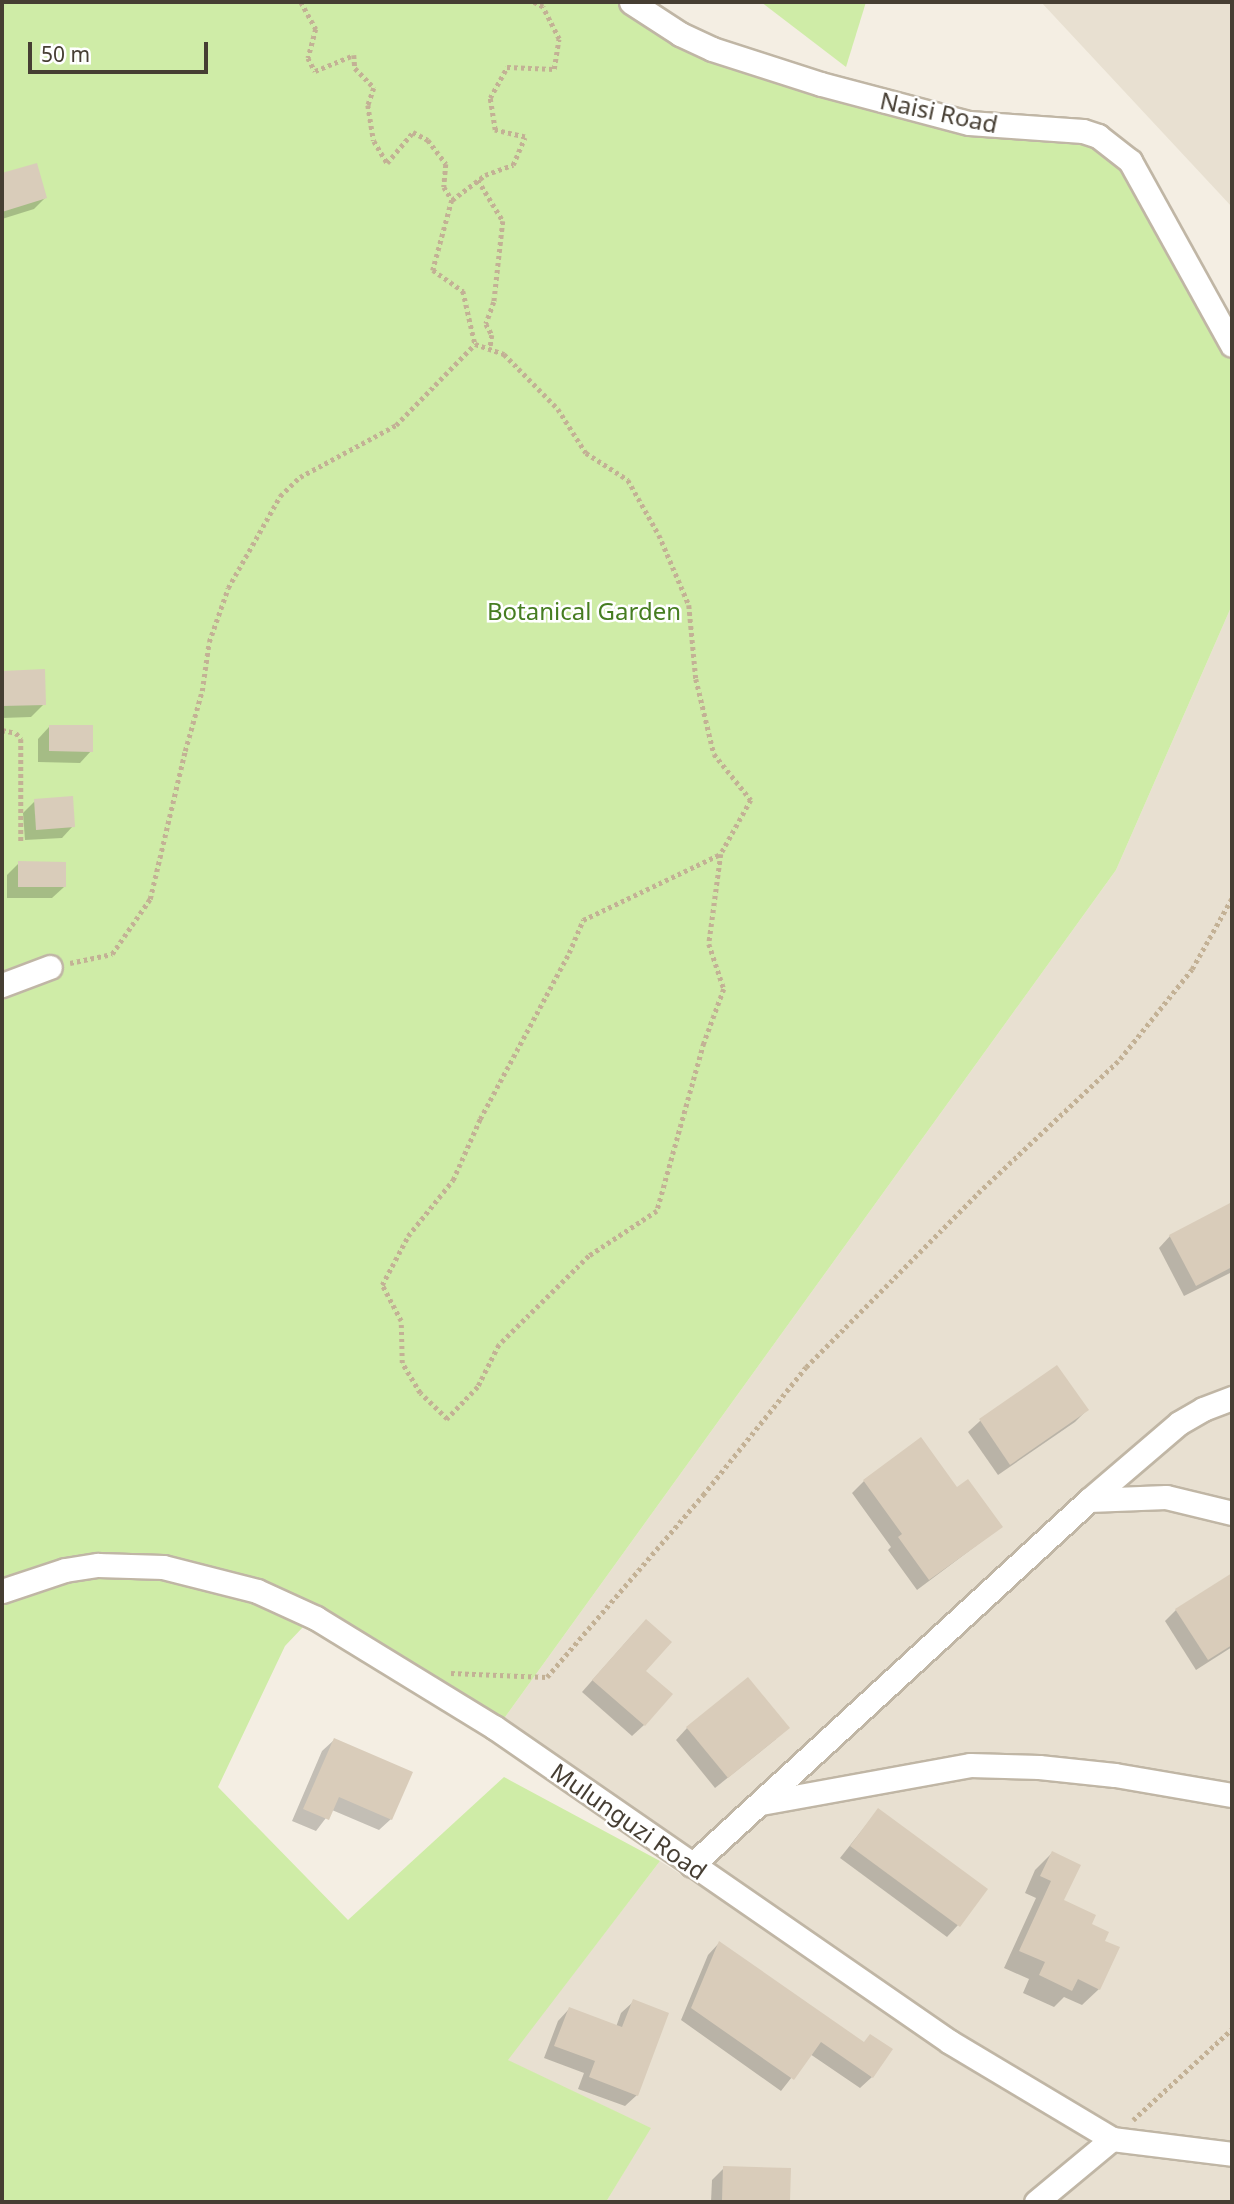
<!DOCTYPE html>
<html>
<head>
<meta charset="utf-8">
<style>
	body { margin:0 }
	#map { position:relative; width:1234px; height:2204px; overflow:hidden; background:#f4eee3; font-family:"Noto Sans",sans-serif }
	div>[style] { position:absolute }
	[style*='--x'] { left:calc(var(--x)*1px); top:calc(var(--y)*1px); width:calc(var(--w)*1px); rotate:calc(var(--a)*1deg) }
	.residential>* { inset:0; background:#e8e0d1 }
	.green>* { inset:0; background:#cfeca7 }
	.shadow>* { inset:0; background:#0003 }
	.building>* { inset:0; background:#d9ccba }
	.path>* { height:4.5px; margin-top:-2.25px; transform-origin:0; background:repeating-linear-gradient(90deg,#c3b195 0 3.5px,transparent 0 7px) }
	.roads { filter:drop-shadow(2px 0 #c0b6a5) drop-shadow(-2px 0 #c0b6a5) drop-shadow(0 2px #c0b6a5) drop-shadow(0 -2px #c0b6a5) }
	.minor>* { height:23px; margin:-11.5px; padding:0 11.5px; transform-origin:11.5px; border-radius:11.5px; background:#fff }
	span { translate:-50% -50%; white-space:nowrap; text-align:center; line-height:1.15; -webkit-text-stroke:5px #fff; paint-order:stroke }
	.street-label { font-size:24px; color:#463e33 }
	.park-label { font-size:24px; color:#467d21 }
	.frame { position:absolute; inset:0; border:4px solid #463e33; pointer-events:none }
	.scale { position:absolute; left:28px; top:42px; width:180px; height:32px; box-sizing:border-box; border:4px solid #463e33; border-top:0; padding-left:9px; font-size:21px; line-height:24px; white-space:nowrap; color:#463e33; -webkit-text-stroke:5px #fff; paint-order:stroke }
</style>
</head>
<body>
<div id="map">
	<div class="residential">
		<i style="clip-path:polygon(1041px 2px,1232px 2px,1232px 208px,1232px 207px)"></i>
		<i style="clip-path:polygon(1232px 605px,1232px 2202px,606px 2202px,650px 2128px,507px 2060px,660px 1861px,1048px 2107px,500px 1724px,1116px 870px)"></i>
	</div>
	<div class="green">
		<i style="clip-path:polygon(2px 2px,647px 2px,685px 35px,976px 119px,1086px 122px,1143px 167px,1232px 338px,1232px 605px,1116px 870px,500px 1724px,321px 1608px,285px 1646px,218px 1787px,348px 1920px,504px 1777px,660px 1861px,508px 2060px,651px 2128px,606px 2202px,2px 2202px)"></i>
		<i style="clip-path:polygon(761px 2px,866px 2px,846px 67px)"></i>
	</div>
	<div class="shadow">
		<i style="clip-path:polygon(35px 165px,45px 198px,34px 209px,2px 219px,2px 175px)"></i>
		<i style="clip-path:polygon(43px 671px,44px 704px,31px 717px,2px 718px,2px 672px)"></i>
		<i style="clip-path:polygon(49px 727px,91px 751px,80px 763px,38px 762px,38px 739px)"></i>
		<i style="clip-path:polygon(35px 801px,73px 826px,62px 838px,25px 840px,23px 813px)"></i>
		<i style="clip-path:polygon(19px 863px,64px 887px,52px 898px,7px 898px,7px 875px)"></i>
		<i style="clip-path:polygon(1232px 1204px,1232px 1272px,1184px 1296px,1159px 1248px,1170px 1236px)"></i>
		<i style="clip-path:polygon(1057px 1367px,1087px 1410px,1075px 1422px,998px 1475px,968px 1432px,980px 1421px)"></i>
		<i style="clip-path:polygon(864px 1481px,957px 1489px,1001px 1527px,917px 1590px,888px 1550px,891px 1547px,852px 1493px)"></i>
		<i style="clip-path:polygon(1232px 1575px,1232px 1647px,1196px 1670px,1165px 1621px,1176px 1610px)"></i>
		<i style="clip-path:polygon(634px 1633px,644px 1671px,644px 1725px,632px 1736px,582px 1692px)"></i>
		<i style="clip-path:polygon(687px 1728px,776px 1739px,715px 1788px,676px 1740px)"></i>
		<i style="clip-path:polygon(334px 1740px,391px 1819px,379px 1830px,332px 1810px,316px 1831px,292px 1821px,322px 1751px)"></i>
		<i style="clip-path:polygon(878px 1810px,958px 1925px,947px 1937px,840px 1858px)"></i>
		<i style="clip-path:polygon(1052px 1853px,1062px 1901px,1090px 1925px,1103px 1942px,1099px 1989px,1082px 2005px,1064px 1997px,1054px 2007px,1023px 1993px,1029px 1979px,1004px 1968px,1036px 1898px,1025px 1893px,1035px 1870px)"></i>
		<i style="clip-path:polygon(719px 1943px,872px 2077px,860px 2088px,810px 2054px,781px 2091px,681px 2020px,708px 1955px)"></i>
		<i style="clip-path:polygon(633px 2002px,637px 2095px,625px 2106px,578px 2089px,584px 2073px,544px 2058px,558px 2021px,569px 2009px,616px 2027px,621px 2013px)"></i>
		<i style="clip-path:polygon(724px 2168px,789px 2170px,788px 2202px,711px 2202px,712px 2180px)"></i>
	</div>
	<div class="building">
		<i style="clip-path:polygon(37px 163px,47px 198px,2px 212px,2px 173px)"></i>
		<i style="clip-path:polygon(45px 669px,46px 705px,2px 706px,2px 671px)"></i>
		<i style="clip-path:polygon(49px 725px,93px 725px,93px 752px,49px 751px)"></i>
		<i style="clip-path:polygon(73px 796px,75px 827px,36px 830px,34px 799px)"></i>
		<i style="clip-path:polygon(18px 861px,66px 862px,66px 887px,18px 887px)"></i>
		<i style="clip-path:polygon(1232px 1202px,1232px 1267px,1196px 1286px,1169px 1235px)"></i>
		<i style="clip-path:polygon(1057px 1365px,1089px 1410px,1010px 1465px,979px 1419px)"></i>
		<i style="clip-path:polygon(921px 1437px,957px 1487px,968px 1479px,1003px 1527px,929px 1580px,898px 1537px,902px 1534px,863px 1480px)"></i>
		<i style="clip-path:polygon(1232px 1573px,1232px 1645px,1208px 1660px,1175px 1609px)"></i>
		<i style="clip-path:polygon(646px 1619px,672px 1642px,646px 1671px,673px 1694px,645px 1726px,592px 1680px)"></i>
		<i style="clip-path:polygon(748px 1677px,790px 1728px,728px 1778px,686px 1727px)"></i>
		<i style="clip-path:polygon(334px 1738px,413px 1772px,392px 1820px,339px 1797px,329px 1820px,303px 1809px)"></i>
		<i style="clip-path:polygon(878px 1808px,988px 1889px,960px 1927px,850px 1846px)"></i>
		<i style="clip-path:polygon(1052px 1851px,1081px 1865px,1064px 1900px,1096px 1915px,1092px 1924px,1109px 1932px,1105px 1941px,1120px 1947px,1100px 1990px,1078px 1979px,1072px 1991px,1039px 1975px,1045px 1962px,1019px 1951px,1051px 1881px,1040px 1876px)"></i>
		<i style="clip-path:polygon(719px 1941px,864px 2042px,870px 2034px,893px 2049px,873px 2078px,821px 2042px,794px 2080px,691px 2008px)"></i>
		<i style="clip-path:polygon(633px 1999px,669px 2013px,638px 2096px,589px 2077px,595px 2061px,554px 2046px,569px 2007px,622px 2027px)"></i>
		<i style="clip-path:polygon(723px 2166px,791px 2168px,790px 2202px,722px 2201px)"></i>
	</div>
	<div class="path">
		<i style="--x:301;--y:2;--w:31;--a:61"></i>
		<i style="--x:316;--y:29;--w:30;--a:105"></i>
		<i style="--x:308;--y:58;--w:15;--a:62"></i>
		<i style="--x:315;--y:71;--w:42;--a:-22.3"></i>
		<i style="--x:354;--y:55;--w:13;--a:86"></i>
		<i style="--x:355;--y:68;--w:28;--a:46"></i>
		<i style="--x:374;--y:88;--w:18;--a:109"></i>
		<i style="--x:368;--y:105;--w:36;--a:81"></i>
		<i style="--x:374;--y:141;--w:26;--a:59"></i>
		<i style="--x:387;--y:163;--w:40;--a:-50"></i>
		<i style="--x:413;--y:132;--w:17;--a:28"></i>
		<i style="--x:428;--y:140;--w:30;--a:53"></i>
		<i style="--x:446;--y:164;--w:23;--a:95"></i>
		<i style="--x:444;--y:187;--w:15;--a:58"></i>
		<i style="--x:452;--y:200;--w:73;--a:105.2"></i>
		<i style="--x:433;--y:270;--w:37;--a:35"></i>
		<i style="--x:463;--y:291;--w:54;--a:77.2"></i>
		<i style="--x:478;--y:180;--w:48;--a:58.6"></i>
		<i style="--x:503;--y:221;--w:81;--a:96.3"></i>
		<i style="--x:494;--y:302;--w:23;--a:110"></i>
		<i style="--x:486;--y:324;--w:13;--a:61"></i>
		<i style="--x:492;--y:335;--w:14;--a:98"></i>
		<i style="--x:452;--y:200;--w:41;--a:-37.1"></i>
		<i style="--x:485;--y:175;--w:30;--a:-20"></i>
		<i style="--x:513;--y:165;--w:30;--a:-67"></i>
		<i style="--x:525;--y:137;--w:31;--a:-167"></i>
		<i style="--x:495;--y:130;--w:32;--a:-99"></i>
		<i style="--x:490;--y:98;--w:35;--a:-61"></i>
		<i style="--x:507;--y:67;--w:47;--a:2.4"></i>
		<i style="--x:554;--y:69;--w:30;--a:-81"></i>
		<i style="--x:559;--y:39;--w:36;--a:-117"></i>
		<i style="--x:543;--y:7;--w:11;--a:-153"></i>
		<i style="--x:2;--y:730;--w:14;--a:12"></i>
		<i style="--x:16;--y:733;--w:8;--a:50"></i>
		<i style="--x:21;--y:739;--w:104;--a:90"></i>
		<i style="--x:70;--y:963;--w:43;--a:-12.1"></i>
		<i style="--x:112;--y:954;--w:67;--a:-55.4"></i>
		<i style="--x:150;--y:899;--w:152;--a:-76.7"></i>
		<i style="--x:185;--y:751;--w:62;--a:-74.2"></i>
		<i style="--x:202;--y:691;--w:49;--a:-81.9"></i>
		<i style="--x:209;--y:642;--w:57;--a:-70.6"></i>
		<i style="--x:228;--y:588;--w:106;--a:-60.5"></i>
		<i style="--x:280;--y:496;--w:28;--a:-44"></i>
		<i style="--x:300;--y:477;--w:109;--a:-28.4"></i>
		<i style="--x:396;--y:425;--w:113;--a:-45.7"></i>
		<i style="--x:475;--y:344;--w:31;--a:19"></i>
		<i style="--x:504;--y:354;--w:77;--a:45.5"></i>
		<i style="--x:558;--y:409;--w:52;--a:57.5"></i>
		<i style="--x:586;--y:453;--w:50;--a:32.7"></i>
		<i style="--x:628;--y:480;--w:63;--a:60.6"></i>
		<i style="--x:659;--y:535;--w:76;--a:66.8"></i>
		<i style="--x:689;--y:605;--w:74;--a:84.6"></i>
		<i style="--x:696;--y:679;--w:77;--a:76.5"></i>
		<i style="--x:714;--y:754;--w:59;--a:51.2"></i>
		<i style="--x:751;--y:800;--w:62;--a:119.1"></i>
		<i style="--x:721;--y:854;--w:91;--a:97.6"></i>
		<i style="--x:709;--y:944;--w:47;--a:71.6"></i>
		<i style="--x:724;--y:989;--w:58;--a:110.3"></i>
		<i style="--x:704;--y:1043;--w:174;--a:105.6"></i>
		<i style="--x:657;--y:1211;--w:82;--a:146.5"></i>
		<i style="--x:589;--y:1256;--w:127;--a:135.3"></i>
		<i style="--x:499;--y:1345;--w:47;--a:116.6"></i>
		<i style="--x:478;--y:1387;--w:45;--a:134.1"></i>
		<i style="--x:447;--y:1419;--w:37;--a:-136"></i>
		<i style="--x:420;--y:1393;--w:35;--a:-121"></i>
		<i style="--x:402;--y:1363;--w:42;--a:-91.4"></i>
		<i style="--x:401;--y:1321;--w:41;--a:-117.8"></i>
		<i style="--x:382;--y:1285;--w:55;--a:-62"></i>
		<i style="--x:408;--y:1236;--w:72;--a:-51.2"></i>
		<i style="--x:453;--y:1180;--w:67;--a:-66.1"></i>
		<i style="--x:480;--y:1119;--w:188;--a:-61.8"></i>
		<i style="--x:569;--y:953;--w:36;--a:-67"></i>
		<i style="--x:583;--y:920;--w:153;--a:-25.6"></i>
		<i style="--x:451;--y:1673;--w:96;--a:2.4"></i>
		<i style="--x:547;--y:1677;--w:240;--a:-49.4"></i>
		<i style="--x:703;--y:1495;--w:164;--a:-51.2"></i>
		<i style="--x:806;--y:1367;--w:245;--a:-45.3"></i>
		<i style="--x:978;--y:1193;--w:195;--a:-43.3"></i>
		<i style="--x:1120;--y:1059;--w:115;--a:-51.3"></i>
		<i style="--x:1192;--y:969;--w:81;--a:-60.6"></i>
		<i style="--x:1133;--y:2120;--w:134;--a:-42.6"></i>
	</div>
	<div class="roads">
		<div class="minor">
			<i style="--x:631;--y:2;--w:59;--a:33.1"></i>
			<i style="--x:680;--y:34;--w:35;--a:25"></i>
			<i style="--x:712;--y:49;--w:114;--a:17.8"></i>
			<i style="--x:821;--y:84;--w:153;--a:14.8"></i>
			<i style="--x:969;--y:123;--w:114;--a:4"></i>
			<i style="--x:1083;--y:131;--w:16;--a:18"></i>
			<i style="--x:1098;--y:136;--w:41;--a:38"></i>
			<i style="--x:1130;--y:161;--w:210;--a:61"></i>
			<i style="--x:2;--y:985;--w:51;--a:-20.6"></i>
			<i style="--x:1089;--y:1500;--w:77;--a:-2.2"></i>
			<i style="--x:1166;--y:1497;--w:68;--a:13.6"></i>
			<i style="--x:2;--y:1591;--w:66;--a:-18.4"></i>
			<i style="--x:65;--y:1570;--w:33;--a:-9"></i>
			<i style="--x:98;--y:1565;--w:65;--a:1.8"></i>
			<i style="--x:163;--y:1567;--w:97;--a:14.3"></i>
			<i style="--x:257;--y:1591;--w:65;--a:24.6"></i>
			<i style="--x:316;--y:1618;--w:209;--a:31.5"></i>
			<i style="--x:494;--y:1727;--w:554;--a:34.64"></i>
			<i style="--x:950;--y:2042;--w:189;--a:30.9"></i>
			<i style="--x:1112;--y:2139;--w:121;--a:7.1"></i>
			<i style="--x:761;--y:1803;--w:212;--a:-10.3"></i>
			<i style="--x:970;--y:1765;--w:69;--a:1.7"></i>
			<i style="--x:1039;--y:1767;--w:76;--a:6"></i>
			<i style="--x:1115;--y:1775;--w:119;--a:9.7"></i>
			<i style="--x:692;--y:1865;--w:539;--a:-42.6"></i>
			<i style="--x:1089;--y:1500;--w:118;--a:-40.5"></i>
			<i style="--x:1179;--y:1423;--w:28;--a:-30"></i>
			<i style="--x:1203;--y:1409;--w:31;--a:-21"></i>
			<i style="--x:1036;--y:2202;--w:99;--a:-39.7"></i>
		</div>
	</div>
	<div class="street-label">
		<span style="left:939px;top:112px;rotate:12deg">Naisi Road</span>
		<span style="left:629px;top:1821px;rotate:35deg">Mulunguzi Road</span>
	</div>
	<div class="park-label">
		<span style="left:584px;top:611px">Botanical Garden</span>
	</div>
	<div class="frame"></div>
	<div class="scale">50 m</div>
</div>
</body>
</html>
